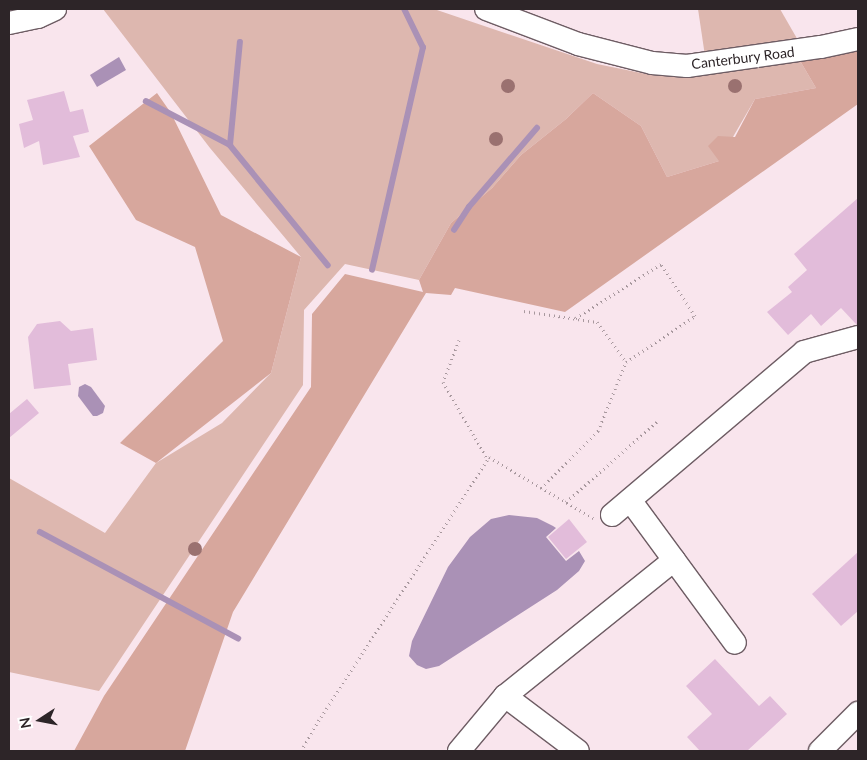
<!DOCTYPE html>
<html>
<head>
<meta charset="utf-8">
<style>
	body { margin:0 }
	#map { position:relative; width:867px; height:760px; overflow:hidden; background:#f9e5ed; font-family:Lato,sans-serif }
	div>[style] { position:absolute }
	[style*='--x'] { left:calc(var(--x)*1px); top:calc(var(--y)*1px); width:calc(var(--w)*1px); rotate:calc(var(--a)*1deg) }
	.green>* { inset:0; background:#ddb7af }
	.forest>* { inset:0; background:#d7a79d }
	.water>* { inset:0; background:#aa91b6 }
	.stream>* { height:5.5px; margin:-2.75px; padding:0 2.75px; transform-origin:2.75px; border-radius:2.75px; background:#aa91b6 }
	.building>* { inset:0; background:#e2bcda }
	.path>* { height:3px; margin-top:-1.5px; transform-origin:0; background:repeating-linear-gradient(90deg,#a8989e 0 1px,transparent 0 5px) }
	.roads { filter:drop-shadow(1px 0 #6e5d64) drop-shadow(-1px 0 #6e5d64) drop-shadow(0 1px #6e5d64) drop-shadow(0 -1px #6e5d64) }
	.minor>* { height:22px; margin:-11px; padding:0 11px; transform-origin:11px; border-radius:11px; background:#fff }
	.trees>* { width:14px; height:14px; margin:-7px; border-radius:50%; background:#9a7170 }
	span { translate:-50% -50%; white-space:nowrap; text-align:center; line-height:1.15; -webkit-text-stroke:5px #fff; paint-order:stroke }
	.street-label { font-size:14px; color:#2d2528 }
	.frame { position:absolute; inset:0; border:10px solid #2d2528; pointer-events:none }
	.north { position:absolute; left:15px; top:695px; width:50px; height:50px; -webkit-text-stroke:4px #fff; paint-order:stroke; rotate:259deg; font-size:14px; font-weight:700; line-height:20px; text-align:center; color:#2d2528 }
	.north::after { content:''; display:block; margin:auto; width:18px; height:22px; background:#2d2528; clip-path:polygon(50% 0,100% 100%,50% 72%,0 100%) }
</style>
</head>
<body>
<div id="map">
	<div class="green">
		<i style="clip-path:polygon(103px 9px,434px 9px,597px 64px,651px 75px,687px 78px,799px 59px,816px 88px,755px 99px,719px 161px,667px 177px,641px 126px,593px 93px,566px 119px,521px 155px,492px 188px,451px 223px,419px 280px,345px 264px,304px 310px,303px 385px,99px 691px,9px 672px,9px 478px,105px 533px,156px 463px,222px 423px,271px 373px,301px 257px,210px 148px)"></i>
		<i style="clip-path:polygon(698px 9px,780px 9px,799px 42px,705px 56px)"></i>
	</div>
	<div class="forest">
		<i style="clip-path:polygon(858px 42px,858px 104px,565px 312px,455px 288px,451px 295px,426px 293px,233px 612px,185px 751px,74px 751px,104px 696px,311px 387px,312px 314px,345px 274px,423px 292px,419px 280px,451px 223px,492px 188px,521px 155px,566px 119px,593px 93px,641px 126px,667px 177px,719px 161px,708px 146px,718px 136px,735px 137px,755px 99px,816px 88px,799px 59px)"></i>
		<i style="clip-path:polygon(157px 93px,171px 113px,221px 215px,301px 257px,271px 373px,156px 463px,120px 443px,223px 341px,195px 247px,136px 220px,89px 146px)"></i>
	</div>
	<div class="water">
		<i style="clip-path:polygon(119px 57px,126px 70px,97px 87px,90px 75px)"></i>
		<i style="clip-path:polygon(85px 384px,91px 387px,105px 406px,103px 413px,97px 416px,93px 416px,78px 396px,79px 387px)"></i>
		<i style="clip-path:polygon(509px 515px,537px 518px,553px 526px,556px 528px,546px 537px,566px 561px,579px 551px,585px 561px,579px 571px,557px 590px,439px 666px,426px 669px,417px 665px,409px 656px,412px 641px,448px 567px,470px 537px,491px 519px)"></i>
	</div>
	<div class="stream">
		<i style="--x:146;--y:101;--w:95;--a:27.6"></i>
		<i style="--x:230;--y:145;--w:155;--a:50.8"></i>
		<i style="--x:230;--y:145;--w:103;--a:-84.5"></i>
		<i style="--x:454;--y:230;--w:27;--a:-57"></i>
		<i style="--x:469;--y:207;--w:104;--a:-49.3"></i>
		<i style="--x:372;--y:270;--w:228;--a:-77.1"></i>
		<i style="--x:423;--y:48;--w:43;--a:-116"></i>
		<i style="--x:40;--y:532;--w:225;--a:28.2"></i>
	</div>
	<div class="building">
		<i style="clip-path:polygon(64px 91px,70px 112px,83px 109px,89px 132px,73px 136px,80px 157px,43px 165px,39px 141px,24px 148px,19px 124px,33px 120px,27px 100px)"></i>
		<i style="clip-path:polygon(858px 198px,858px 324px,856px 324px,841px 308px,821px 326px,811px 314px,788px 335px,767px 312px,792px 292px,788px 287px,807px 270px,794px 254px)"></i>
		<i style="clip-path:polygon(60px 321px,71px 331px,93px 328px,97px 360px,68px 364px,71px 385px,34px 389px,28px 337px,37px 324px)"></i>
		<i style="clip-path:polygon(27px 399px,39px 413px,9px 438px,9px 414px)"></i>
		<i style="clip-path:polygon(569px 519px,587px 542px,566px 559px,548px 537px)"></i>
		<i style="clip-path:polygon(858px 552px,858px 611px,841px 626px,812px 594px)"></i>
		<i style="clip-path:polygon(715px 659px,759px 706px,770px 696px,787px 714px,747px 751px,700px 751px,687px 737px,712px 714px,686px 686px)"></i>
	</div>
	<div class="path">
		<i style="--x:524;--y:311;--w:74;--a:8.6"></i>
		<i style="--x:597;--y:322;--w:49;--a:54.1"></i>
		<i style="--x:459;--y:340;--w:45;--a:110.9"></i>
		<i style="--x:443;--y:382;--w:90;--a:60"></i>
		<i style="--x:541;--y:488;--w:81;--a:-45"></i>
		<i style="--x:598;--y:431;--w:74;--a:-67.9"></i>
		<i style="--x:626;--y:362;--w:83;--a:-33.7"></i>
		<i style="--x:695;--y:316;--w:62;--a:-123.2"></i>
		<i style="--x:661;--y:264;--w:101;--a:147.6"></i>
		<i style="--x:566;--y:502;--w:124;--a:-41.4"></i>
		<i style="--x:301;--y:751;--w:39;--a:-60"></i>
		<i style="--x:321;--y:717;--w:310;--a:-57.1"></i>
		<i style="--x:489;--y:457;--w:121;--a:30.4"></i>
	</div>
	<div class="roads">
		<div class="minor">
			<i style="--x:486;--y:9;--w:98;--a:20.8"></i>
			<i style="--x:578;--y:44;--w:76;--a:14.4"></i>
			<i style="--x:652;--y:63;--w:35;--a:5"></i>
			<i style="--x:687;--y:66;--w:135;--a:-8.1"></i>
			<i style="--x:821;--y:47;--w:38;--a:-12"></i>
			<i style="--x:9;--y:23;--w:30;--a:-12"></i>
			<i style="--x:38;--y:17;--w:19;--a:-25"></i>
			<i style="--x:630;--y:500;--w:177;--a:53.7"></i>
			<i style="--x:612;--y:515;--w:252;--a:-40.3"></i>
			<i style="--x:804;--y:352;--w:56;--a:-15.5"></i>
			<i style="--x:505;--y:696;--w:91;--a:37"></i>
			<i style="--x:459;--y:751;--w:72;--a:-50.1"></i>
			<i style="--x:505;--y:696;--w:217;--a:-38.8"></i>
			<i style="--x:820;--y:751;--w:54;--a:-45"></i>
		</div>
	</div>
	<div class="trees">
		<i style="left:508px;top:86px"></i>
		<i style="left:735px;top:86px"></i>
		<i style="left:496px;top:139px"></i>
		<i style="left:195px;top:549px"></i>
	</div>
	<div class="street-label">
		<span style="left:743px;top:58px;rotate:-7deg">Canterbury Road</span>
	</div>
	<div class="frame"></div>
	<div class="north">N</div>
</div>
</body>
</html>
